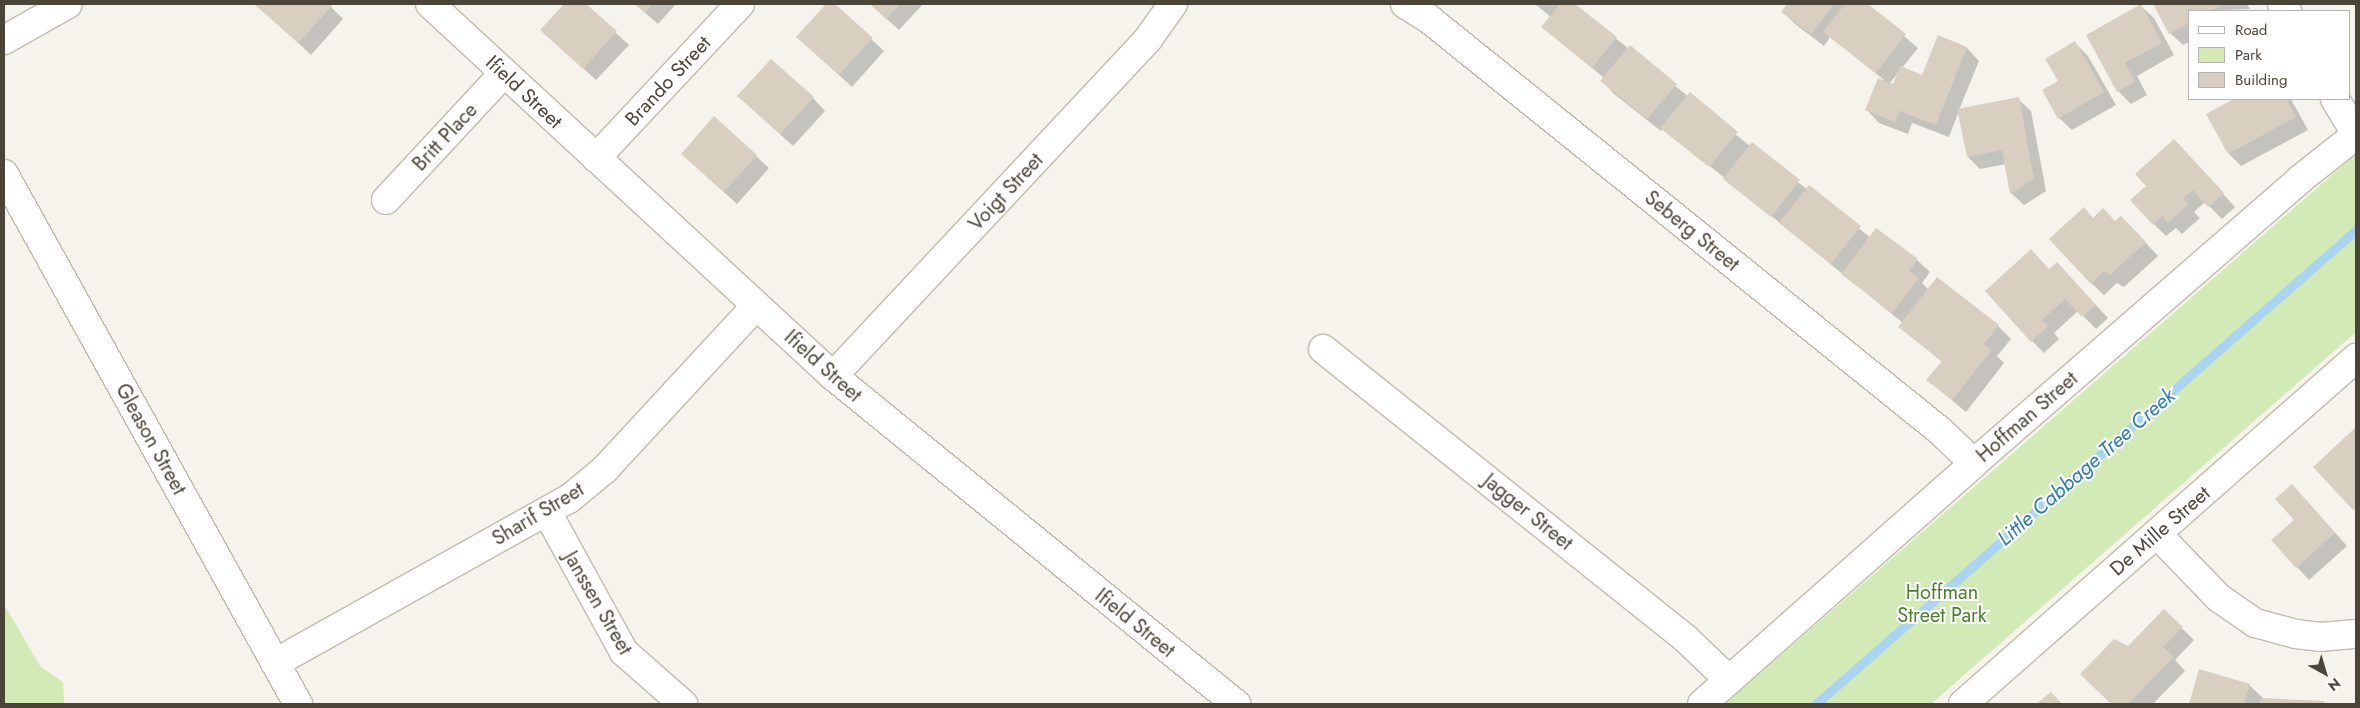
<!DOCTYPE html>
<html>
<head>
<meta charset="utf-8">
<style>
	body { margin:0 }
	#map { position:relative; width:2360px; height:708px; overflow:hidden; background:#f6f3ec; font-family:Jost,sans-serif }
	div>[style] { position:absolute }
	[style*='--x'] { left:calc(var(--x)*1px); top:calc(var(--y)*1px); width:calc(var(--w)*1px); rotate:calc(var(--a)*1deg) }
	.green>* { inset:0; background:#d2eab5 }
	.shadow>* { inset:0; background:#0003 }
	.stream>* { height:9px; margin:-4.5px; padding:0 4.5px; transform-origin:4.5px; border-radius:4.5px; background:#a9d4f2 }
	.building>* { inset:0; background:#d8cfc1 }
	.roads { filter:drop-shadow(1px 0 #c2bbae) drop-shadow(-1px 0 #c2bbae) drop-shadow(0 1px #c2bbae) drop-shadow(0 -1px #c2bbae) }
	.street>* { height:28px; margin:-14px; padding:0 14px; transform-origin:14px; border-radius:14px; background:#fff }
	span { translate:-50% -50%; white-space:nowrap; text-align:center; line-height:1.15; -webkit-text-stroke:4px #fff; paint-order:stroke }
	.street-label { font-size:20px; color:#4b4439 }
	.park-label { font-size:20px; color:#4a7f2a }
	.water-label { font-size:21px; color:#2e7ab2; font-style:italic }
	.frame { position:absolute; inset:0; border:5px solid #4b4439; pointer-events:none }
	.legend { position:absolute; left:2188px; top:10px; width:162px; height:90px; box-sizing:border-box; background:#fff; border:1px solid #b7b4b0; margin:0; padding:6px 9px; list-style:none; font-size:15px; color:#4b4439 }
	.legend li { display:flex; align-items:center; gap:10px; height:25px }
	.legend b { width:25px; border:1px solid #b7b4b0 }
	.north { position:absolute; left:2300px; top:648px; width:50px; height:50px; -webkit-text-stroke:4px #fff; paint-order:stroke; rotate:141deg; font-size:14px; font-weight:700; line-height:20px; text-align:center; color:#4b4439 }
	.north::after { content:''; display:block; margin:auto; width:18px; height:22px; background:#4b4439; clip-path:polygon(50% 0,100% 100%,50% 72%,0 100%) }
</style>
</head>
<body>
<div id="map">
	<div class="green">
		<i style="clip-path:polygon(2356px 154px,2356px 332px,1931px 704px,1725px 704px)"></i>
		<i style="clip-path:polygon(4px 604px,40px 666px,63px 682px,64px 704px,4px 704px)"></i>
	</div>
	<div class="shadow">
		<i style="clip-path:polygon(257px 4px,328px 4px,343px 19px,311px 55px)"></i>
		<i style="clip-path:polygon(565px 4px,584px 4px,629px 45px,596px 80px,542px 30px)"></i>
		<i style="clip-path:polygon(635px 4px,676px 4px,658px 24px)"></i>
		<i style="clip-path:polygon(827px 4px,833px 4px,884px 51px,852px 87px,798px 37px)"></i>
		<i style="clip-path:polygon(870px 4px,923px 4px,899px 30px)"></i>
		<i style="clip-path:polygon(1535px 4px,1573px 4px,1750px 146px,1870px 237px,1917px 260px,1930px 272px,1922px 283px,1929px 290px,1938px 279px,1998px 326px,2011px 339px,1997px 356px,2004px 363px,1966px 412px,1928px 380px,1942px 362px,1900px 327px,1903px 323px,1663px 128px,1661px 131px,1614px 94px,1602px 81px,1604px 78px,1543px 27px,1551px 17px)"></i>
		<i style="clip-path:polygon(evenodd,1789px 4px,1866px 4px,1918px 48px,1902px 68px,1923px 77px,1967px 48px,1979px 61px,1959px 110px,2018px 99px,2031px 111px,2046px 191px,2024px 205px,2011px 193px,2006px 164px,1980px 169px,1968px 157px,1959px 111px,1949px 137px,1912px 123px,1908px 134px,1879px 123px,1867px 110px,1884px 80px,1830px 37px,1824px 46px,1795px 24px,1783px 12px,1789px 4px,1898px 73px,1894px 85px,1890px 83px,1898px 73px)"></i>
		<i style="clip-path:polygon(2154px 4px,2247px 4px,2250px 9px,2189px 11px,2189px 42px,2183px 45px,2170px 33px)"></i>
		<i style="clip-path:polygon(2141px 6px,2154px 18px,2174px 55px,2137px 76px,2147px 95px,2131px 104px,2118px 91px,2088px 36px)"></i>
		<i style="clip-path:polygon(2075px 43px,2088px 56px,2116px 105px,2072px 130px,2059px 118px,2059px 81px)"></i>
		<i style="clip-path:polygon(813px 98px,825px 111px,793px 146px,751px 108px)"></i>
		<i style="clip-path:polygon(2237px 99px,2291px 99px,2308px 130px,2241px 166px,2229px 154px,2207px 115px)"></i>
		<i style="clip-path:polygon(714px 118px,769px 168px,737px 204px,695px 166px)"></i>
		<i style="clip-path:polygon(2174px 140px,2235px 207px,2222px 219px,2205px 202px,2194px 212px,2200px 218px,2182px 234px,2176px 228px,2166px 236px,2154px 224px,2147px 186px)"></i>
		<i style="clip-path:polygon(2094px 219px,2134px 230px,2158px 256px,2124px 287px,2117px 283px,2104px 295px,2091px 283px)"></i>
		<i style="clip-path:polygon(2050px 270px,2069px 276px,2108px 318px,2096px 329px,2078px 311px,2054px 333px,2059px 339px,2044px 353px,2032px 341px)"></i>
		<i style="clip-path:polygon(2356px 428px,2356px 511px,2315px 467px)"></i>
		<i style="clip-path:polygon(2304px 498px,2347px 546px,2309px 580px,2297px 567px,2295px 520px)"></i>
		<i style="clip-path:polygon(2164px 611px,2194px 640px,2175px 660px,2185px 671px,2153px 704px,2112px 704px,2081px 674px,2129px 647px)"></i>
		<i style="clip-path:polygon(2200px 671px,2249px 685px,2262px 697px,2260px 704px,2190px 704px)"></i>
		<i style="clip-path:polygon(2262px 699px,2323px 702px,2326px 704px,2262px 704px)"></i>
	</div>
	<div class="stream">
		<i style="--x:1816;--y:704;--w:719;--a:-41.28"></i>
	</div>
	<div class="building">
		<i style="clip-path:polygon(254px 4px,330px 4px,332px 6px,298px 43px)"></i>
		<i style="clip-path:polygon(564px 4px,586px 4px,617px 31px,583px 69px,540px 30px)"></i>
		<i style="clip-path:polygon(635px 4px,653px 4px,645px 13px)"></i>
		<i style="clip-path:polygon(826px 4px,835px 4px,873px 38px,839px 75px,796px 37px)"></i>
		<i style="clip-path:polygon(870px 4px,900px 4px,886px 19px)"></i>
		<i style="clip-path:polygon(1560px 4px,1575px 4px,1617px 37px,1592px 68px,1541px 27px)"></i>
		<i style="clip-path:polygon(1787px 4px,1834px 4px,1811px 34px,1781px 12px)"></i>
		<i style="clip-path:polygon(1845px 4px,1868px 4px,1906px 34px,1876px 73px,1823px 32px)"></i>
		<i style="clip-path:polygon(2141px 4px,2162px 43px,2125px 63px,2135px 82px,2117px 92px,2086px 35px)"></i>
		<i style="clip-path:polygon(2153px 4px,2224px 4px,2210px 11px,2189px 11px,2189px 23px,2169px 34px)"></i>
		<i style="clip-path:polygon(1938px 35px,1967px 47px,1936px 125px,1900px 111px,1895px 122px,1865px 110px,1878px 78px,1893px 84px,1900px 66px,1922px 75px)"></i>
		<i style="clip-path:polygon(2075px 41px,2104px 92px,2058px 119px,2042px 90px,2058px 81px,2045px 59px)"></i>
		<i style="clip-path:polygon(1630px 45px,1677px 84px,1647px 119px,1600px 81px)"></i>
		<i style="clip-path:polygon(771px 59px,814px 97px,780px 134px,737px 96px)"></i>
		<i style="clip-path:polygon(1690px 92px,1738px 132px,1709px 167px,1660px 128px)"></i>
		<i style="clip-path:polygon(2019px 97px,2034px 179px,2010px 194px,2002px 150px,1967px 157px,1957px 109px)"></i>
		<i style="clip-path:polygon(2234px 99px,2286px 99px,2296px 117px,2228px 154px,2206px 114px)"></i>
		<i style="clip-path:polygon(714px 116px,757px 155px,724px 192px,681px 154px)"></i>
		<i style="clip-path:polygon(2174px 139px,2224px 193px,2208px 207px,2193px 190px,2183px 198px,2188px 205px,2168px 223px,2163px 216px,2153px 225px,2130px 200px,2146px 186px,2135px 174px)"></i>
		<i style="clip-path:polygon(1752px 142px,1800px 180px,1771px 217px,1723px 179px)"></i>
		<i style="clip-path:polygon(1809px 185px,1861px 226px,1831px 264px,1779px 223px)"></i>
		<i style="clip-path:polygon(2084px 207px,2093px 218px,2103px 208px,2115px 221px,2121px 216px,2146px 242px,2110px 275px,2104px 271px,2091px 284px,2049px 239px)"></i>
		<i style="clip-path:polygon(1876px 228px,1918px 259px,1909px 271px,1919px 278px,1892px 313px,1841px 274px)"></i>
		<i style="clip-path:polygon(2031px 249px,2049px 269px,2057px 262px,2096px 305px,2082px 317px,2065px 299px,2042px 320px,2048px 326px,2031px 342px,1985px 291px)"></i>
		<i style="clip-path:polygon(1937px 277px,1999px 325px,1984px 344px,1992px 350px,1952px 400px,1926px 380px,1942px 361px,1898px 327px)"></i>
		<i style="clip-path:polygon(2356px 427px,2356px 507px,2353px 510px,2313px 467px)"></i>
		<i style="clip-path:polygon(2292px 484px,2335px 533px,2296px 568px,2271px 540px,2294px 520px,2275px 499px)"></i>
		<i style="clip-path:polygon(2164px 609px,2183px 627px,2163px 647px,2174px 657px,2128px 704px,2111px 704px,2080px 674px,2114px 639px,2128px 646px)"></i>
		<i style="clip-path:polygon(2199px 669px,2250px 684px,2244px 704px,2189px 704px)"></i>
		<i style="clip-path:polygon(2051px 692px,2062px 704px,2036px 704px)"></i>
		<i style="clip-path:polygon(2261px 698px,2324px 701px,2324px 704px,2261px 704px)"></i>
	</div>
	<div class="roads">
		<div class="street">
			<i style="--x:430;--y:4;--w:548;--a:42.71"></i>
			<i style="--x:833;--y:376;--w:520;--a:39.14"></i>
			<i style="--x:1405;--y:4;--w:28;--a:32"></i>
			<i style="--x:1429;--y:19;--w:655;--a:38.86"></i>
			<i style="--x:1939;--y:430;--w:48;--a:43.3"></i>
			<i style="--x:2282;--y:4;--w:9;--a:54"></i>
			<i style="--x:4;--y:40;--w:73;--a:-29.4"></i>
			<i style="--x:2335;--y:99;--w:41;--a:59"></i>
			<i style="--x:596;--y:158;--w:211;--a:-46.9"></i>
			<i style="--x:4;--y:174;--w:606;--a:60.98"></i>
			<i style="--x:386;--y:200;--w:173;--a:-47.1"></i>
			<i style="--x:1323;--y:349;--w:463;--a:38.6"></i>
			<i style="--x:1685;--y:638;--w:61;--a:43.7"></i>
			<i style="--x:833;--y:376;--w:461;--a:-46.9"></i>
			<i style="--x:1148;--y:39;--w:43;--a:-54.5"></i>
			<i style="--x:547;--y:512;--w:160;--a:61.2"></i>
			<i style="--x:624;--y:652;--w:79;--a:41.4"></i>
			<i style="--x:2157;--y:534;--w:89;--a:45.9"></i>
			<i style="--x:2219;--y:598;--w:44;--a:34.8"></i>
			<i style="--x:2255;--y:623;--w:42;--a:15"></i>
			<i style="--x:2296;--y:634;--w:24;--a:7"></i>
			<i style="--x:2320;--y:637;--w:36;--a:-5"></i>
			<i style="--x:275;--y:663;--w:337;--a:-29.2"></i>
			<i style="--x:569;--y:499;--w:47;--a:-39.8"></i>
			<i style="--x:605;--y:469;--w:222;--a:-47.2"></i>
			<i style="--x:1702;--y:704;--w:363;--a:-41.5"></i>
			<i style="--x:1974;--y:463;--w:431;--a:-41"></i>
			<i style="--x:2299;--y:180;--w:73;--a:-38.3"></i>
			<i style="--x:1963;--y:704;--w:524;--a:-41.36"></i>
		</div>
	</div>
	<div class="street-label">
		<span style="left:668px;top:81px;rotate:-47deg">Brando Street</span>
		<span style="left:524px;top:92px;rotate:43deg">Ifield Street</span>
		<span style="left:445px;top:137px;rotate:-47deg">Britt Place</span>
		<span style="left:1006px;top:192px;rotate:-47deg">Voigt Street</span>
		<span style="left:1692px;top:231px;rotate:39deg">Seberg Street</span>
		<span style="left:823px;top:366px;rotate:42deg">Ifield Street</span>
		<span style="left:2027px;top:417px;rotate:-41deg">Hoffman Street</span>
		<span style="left:151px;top:439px;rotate:61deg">Gleason Street</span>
		<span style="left:1528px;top:512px;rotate:39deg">Jagger Street</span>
		<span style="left:538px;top:514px;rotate:-31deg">Sharif Street</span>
		<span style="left:2160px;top:531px;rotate:-41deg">De Mille Street</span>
		<span style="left:598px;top:603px;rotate:60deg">Janssen Street</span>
		<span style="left:1135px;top:623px;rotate:39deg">Ifield Street</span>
	</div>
	<div class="park-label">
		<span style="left:1942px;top:604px">Hoffman<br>Street Park</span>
	</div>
	<div class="water-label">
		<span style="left:2086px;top:467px;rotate:-41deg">Little Cabbage Tree Creek</span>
	</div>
	<div class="frame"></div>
	<ul class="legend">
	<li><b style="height:6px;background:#fff"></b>Road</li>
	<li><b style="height:14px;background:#d2eab5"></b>Park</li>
	<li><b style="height:14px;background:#d8cfc1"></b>Building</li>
	</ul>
	<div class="north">N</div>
</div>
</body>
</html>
